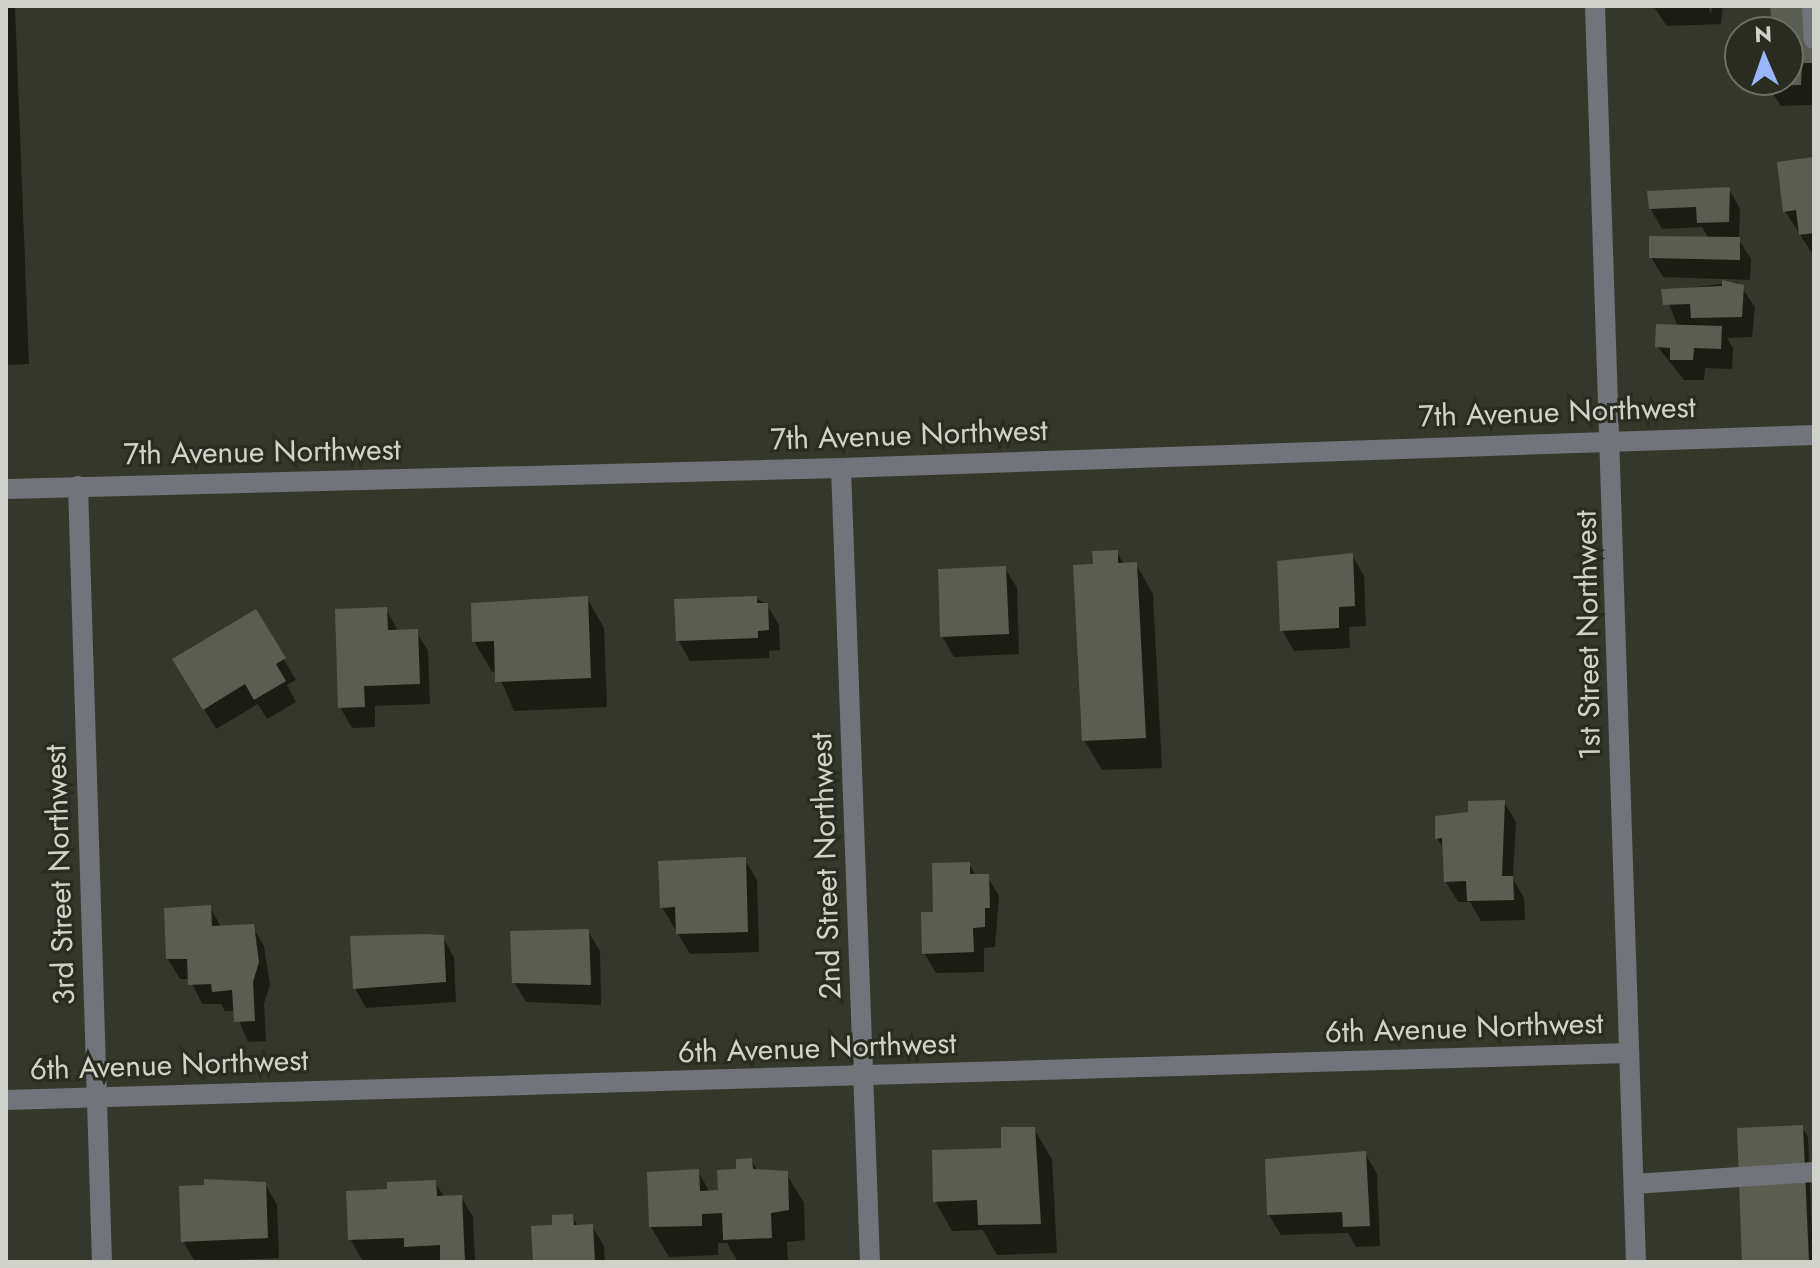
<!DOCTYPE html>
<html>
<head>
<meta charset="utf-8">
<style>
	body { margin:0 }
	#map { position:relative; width:1820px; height:1268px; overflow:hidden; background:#343729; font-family:Jost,sans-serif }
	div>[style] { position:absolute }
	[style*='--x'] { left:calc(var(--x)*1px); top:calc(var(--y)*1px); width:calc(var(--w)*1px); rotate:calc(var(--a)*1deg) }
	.shadow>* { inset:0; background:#0007 }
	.building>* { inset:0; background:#5a5d4f }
	.minor>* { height:20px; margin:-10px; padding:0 10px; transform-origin:10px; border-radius:10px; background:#71747a }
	span { translate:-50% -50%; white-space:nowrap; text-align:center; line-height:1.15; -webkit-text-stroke:6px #2a2c20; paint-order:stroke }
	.street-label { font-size:30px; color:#d1d3cb }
	.frame { position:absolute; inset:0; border:8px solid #d1d3cb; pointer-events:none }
	.north { position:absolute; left:1724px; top:16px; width:80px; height:80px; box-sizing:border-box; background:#2a2c20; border:2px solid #6d6f64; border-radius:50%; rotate:358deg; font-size:22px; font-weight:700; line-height:32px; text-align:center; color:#d1d3cb }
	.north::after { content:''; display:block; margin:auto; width:28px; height:36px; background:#99b5fd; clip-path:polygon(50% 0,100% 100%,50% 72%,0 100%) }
</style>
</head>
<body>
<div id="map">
	<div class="shadow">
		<i style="clip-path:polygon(6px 6px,15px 6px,29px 364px,6px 365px)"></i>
		<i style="clip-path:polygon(1708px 6px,1711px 14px,1712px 6px,1723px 6px,1721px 24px,1667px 26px,1653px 6px)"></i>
		<i style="clip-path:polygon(1772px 6px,1798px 6px,1814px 24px,1812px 105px,1781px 106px,1764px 81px,1758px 80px,1788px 80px,1788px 32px,1746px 32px,1773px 20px)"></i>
		<i style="clip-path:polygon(1814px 162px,1814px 255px,1813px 255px,1785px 211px)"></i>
		<i style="clip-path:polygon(1729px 189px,1740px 209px,1739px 240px,1751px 259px,1750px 280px,1663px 277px,1651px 257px,1709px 239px,1702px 227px,1662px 229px,1650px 208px)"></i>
		<i style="clip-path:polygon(1738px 282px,1755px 307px,1752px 337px,1727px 338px,1733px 348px,1732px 369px,1705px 368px,1704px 380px,1684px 380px,1657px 346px,1678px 327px,1664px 291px)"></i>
		<i style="clip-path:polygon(1117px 552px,1124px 565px,1136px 564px,1153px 594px,1162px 768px,1102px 770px,1084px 740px,1095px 566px)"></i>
		<i style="clip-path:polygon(1352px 555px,1364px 576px,1366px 626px,1349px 627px,1350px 648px,1294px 651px,1282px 630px)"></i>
		<i style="clip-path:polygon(1005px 568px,1017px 588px,1019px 654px,954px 657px,942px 636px)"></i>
		<i style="clip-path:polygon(587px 598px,604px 628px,607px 707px,514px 711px,497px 671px,492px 672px,474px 641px)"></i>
		<i style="clip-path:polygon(756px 598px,767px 605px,779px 625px,780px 650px,769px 651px,769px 658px,690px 661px,678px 640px)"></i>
		<i style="clip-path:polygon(386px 609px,398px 631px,416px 631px,428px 651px,430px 704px,375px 706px,375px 727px,352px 728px,340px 707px)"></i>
		<i style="clip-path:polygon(255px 612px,296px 680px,287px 685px,296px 702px,267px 719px,258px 704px,216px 729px,175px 660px)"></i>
		<i style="clip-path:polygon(1504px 802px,1516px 822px,1513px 879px,1524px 898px,1525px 920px,1481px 921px,1470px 902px,1458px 902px,1446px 882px,1445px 851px,1437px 838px,1470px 813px)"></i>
		<i style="clip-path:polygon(745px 860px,757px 880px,759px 952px,690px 954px,662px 907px)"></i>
		<i style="clip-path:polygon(969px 864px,976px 876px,987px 876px,999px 896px,995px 947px,984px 948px,984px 972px,936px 973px,924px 953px,935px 914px)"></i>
		<i style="clip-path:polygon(210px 907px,221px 927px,252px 926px,264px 946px,270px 984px,264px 1004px,266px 1041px,248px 1042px,235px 1011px,225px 1011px,221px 1004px,202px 1004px,190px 979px,180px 979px,168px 959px)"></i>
		<i style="clip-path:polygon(588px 931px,600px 951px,601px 1005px,526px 1002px,514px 982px)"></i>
		<i style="clip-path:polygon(443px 937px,454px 958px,456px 1002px,366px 1008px,355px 988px)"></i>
		<i style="clip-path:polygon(1802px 1127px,1808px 1137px,1813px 1262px,1744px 1262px)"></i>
		<i style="clip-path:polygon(1034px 1129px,1052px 1159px,1057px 1253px,997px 1255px,983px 1230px,952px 1231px,935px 1201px)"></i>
		<i style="clip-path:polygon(1365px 1153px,1377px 1174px,1380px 1246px,1356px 1247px,1348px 1233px,1281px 1235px,1269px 1215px)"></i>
		<i style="clip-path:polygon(751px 1160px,758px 1172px,786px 1173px,804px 1203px,805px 1240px,787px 1242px,788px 1262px,738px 1262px,727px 1243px,718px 1243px,718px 1255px,669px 1257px,651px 1227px,698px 1171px,710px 1193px,720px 1192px)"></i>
		<i style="clip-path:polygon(435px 1182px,444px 1197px,461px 1197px,473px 1217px,475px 1262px,362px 1260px,350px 1239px)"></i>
		<i style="clip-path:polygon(265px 1184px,277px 1205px,279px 1258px,195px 1262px,183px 1241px)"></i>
		<i style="clip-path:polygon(572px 1216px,578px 1227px,592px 1226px,604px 1246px,605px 1262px,535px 1262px)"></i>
	</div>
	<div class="building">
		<i style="clip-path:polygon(1770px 6px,1803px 7px,1812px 17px,1814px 63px,1802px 63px,1801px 85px,1767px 86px,1767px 80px,1788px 80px,1788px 32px,1744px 32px,1754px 27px,1754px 19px,1771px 18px)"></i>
		<i style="clip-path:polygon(1814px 157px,1814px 233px,1799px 235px,1796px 210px,1783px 212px,1777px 162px)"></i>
		<i style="clip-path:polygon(1730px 187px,1729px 222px,1697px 223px,1696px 207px,1649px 209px,1647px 191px)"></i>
		<i style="clip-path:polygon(1649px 236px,1740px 237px,1740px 260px,1649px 258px)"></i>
		<i style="clip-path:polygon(1722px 280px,1744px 285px,1742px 317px,1691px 318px,1690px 304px,1663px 305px,1661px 289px,1722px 286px)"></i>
		<i style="clip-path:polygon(1656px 324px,1722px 326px,1721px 349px,1694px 348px,1693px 360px,1670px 360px,1670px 348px,1655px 347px)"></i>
		<i style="clip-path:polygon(1118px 550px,1118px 563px,1137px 562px,1146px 738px,1082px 741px,1073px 565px,1093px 564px,1092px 551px)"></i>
		<i style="clip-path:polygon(1353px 553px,1355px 606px,1339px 607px,1339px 628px,1280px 631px,1277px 561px)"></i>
		<i style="clip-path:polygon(1006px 566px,1009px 634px,940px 637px,938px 569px)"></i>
		<i style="clip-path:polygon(588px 596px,591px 678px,495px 682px,494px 641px,472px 642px,471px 603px)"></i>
		<i style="clip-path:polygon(757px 596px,757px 603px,768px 603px,769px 630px,758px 631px,758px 638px,676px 641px,674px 599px)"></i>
		<i style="clip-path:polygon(387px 607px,388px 630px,418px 629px,420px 684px,364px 686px,365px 707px,338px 708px,335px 609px)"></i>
		<i style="clip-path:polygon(256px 609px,286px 658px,276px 664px,286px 681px,254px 700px,245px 684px,203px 710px,172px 659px)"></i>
		<i style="clip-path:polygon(1505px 800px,1502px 876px,1513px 876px,1514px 900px,1467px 901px,1466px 881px,1444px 882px,1442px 838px,1435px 839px,1435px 816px,1468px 812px,1468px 801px)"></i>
		<i style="clip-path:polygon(746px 857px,748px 932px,676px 934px,675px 907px,660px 908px,658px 861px)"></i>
		<i style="clip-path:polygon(970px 862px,970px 874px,989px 874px,990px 908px,985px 908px,985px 927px,973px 928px,974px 952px,922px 954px,921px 912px,933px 912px,932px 863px)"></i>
		<i style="clip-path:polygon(211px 905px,212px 926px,254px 924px,259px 962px,253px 982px,255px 1021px,234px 1022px,232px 990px,212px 992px,211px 984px,188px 985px,187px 959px,166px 959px,164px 908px)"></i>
		<i style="clip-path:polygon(589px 929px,591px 985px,512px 983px,510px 931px)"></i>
		<i style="clip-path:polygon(424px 934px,444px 935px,446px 982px,353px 989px,350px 936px)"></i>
		<i style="clip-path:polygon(1803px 1125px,1809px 1262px,1742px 1262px,1737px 1128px)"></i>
		<i style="clip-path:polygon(1001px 1127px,1035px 1127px,1041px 1224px,978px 1225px,977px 1200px,933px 1202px,932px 1150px,1001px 1148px)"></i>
		<i style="clip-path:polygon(1366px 1151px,1370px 1226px,1343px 1227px,1342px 1212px,1267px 1215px,1265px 1159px)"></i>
		<i style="clip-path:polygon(752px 1158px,753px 1169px,788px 1171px,789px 1210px,771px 1213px,772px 1238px,723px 1240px,722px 1213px,702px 1214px,702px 1226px,649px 1227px,647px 1172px,699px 1169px,700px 1191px,718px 1190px,717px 1170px,736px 1169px,736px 1159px)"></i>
		<i style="clip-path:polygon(204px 1179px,266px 1182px,268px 1238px,181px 1242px,179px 1186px,204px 1185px)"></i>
		<i style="clip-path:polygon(436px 1180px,437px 1196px,462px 1195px,465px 1262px,440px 1262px,440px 1245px,404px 1247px,404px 1238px,348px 1240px,346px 1191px,387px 1189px,387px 1182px)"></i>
		<i style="clip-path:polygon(573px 1214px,574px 1225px,593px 1224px,595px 1262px,533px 1262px,531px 1226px,552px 1225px,552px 1215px)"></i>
	</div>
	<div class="minor">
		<i style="--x:1595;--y:6;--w:1257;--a:88.13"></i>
		<i style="--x:1812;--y:6;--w:33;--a:87"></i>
		<i style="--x:841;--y:468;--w:795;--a:87.91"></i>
		<i style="--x:78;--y:486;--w:776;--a:88.23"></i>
		<i style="--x:6;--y:489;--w:835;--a:-1.44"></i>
		<i style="--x:841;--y:468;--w:974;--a:-1.94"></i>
		<i style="--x:6;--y:1100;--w:1624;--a:-1.66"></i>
		<i style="--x:1634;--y:1184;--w:180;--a:-3.8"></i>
	</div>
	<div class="street-label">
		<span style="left:1557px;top:412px;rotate:-2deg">7th Avenue Northwest</span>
		<span style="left:909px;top:435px;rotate:-2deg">7th Avenue Northwest</span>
		<span style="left:262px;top:452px;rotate:-1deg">7th Avenue Northwest</span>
		<span style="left:1588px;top:635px;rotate:-91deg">1st Street Northwest</span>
		<span style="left:826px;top:866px;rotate:-92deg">2nd Street Northwest</span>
		<span style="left:60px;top:875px;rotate:-92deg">3rd Street Northwest</span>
		<span style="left:1464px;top:1028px;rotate:-2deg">6th Avenue Northwest</span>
		<span style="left:817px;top:1048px;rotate:-2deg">6th Avenue Northwest</span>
		<span style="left:169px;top:1065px;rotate:-2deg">6th Avenue Northwest</span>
	</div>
	<div class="frame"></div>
	<div class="north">N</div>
</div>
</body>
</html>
